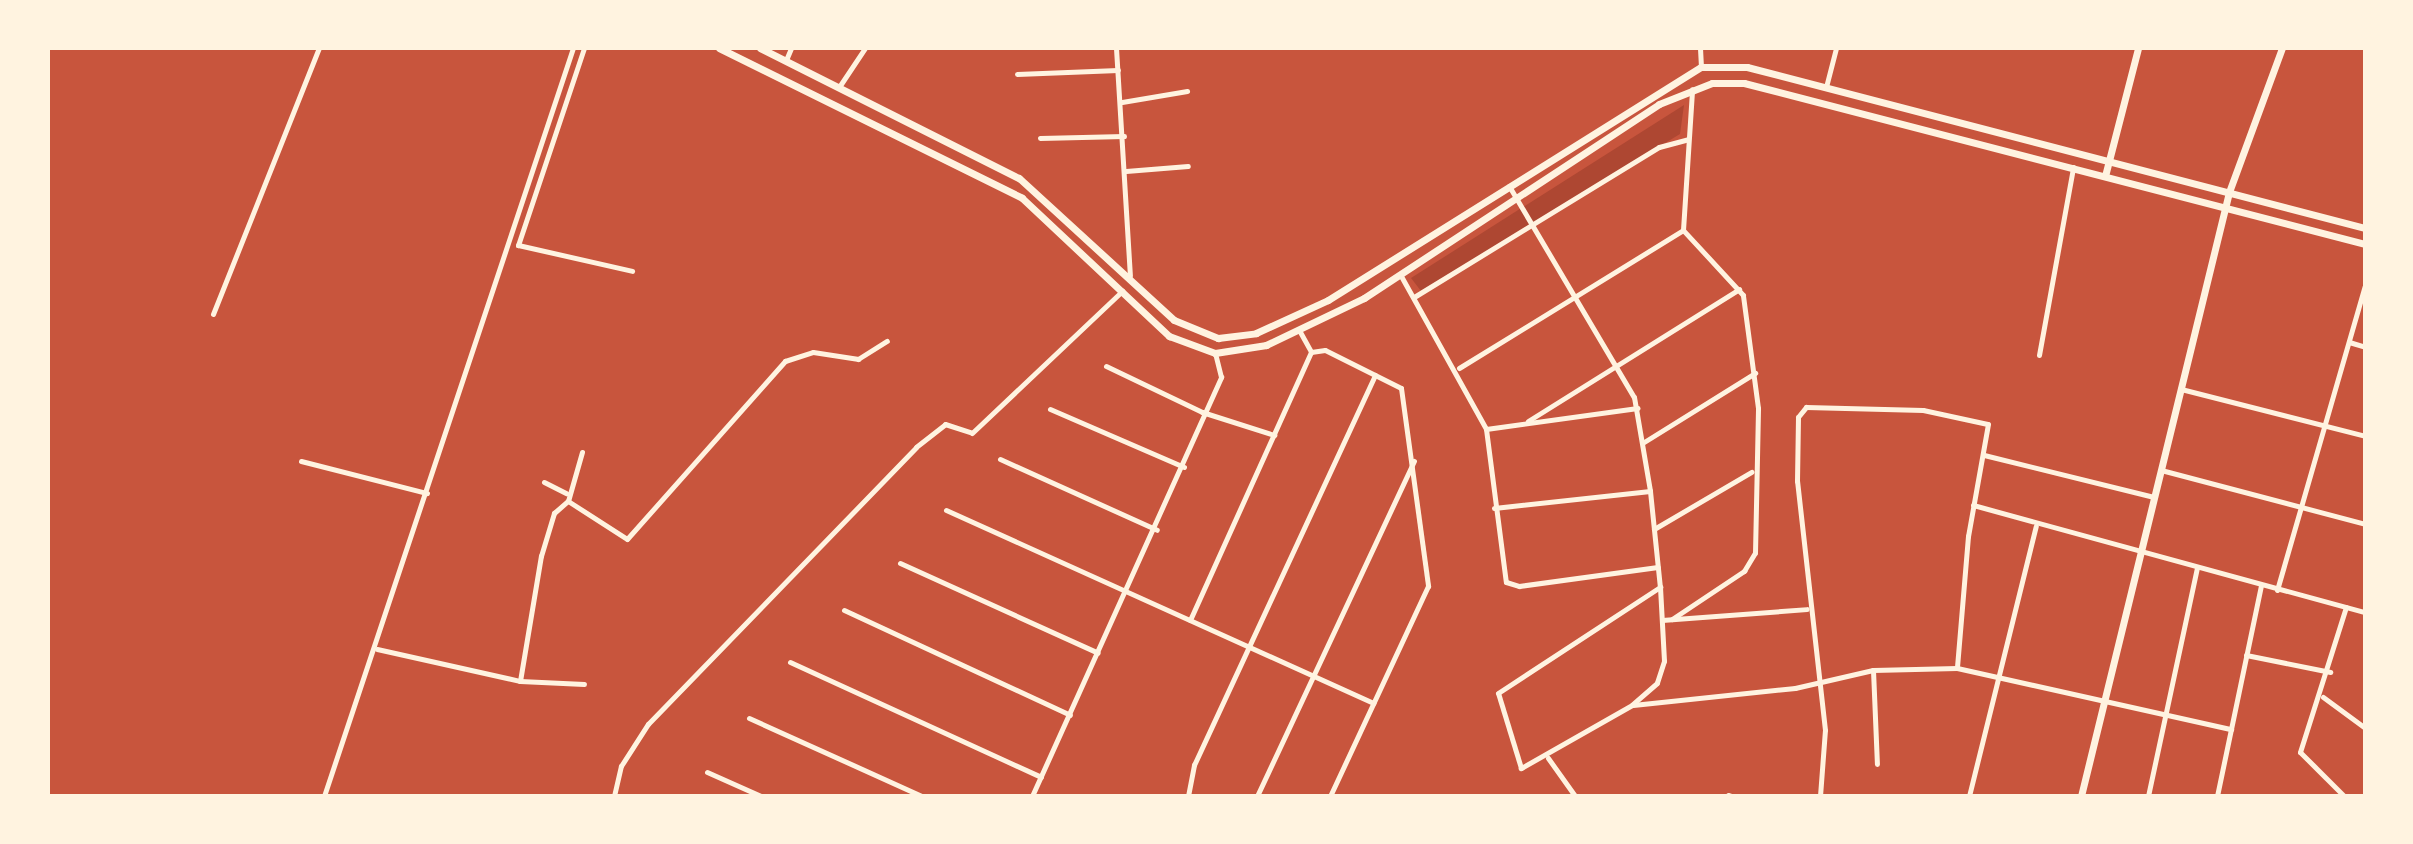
<!DOCTYPE html>
<html>
<head>
<meta charset="utf-8">
<style>
	body { margin:0 }
	#map { position:relative; width:2413px; height:844px; overflow:hidden; background:#c8553d; font-family:"Nunito Sans",sans-serif }
	div>[style] { position:absolute }
	[style*='--x'] { left:calc(var(--x)*1px); top:calc(var(--y)*1px); width:calc(var(--w)*1px); rotate:calc(var(--a)*1deg) }
	.green>* { inset:0; background:#ae4732 }
	.minor>* { height:5px; margin:-2.5px; padding:0 2.5px; transform-origin:2.5px; border-radius:2.5px; background:#fff3e0 }
	.tertiary>* { height:7px; margin:-3.5px; padding:0 3.5px; transform-origin:3.5px; border-radius:3.5px; background:#fff3e0 }
	.secondary>* { height:7px; margin:-3.5px; padding:0 3.5px; transform-origin:3.5px; border-radius:3.5px; background:#fff3e0 }
	span { translate:-50% -50%; white-space:nowrap; text-align:center; line-height:1.15; -webkit-text-stroke:8px #fff3e0; paint-order:stroke }
	.frame { position:absolute; inset:0; border:50px solid #fff3e0; pointer-events:none }
</style>
</head>
<body>
<div id="map">
	<div class="green">
		<i style="clip-path:polygon(1684px 105px,1680px 134px,1421px 291px,1411px 278px)"></i>
	</div>
	<div class="minor">
		<i style="--x:584;--y:48;--w:208;--a:108.5"></i>
		<i style="--x:518;--y:245;--w:117;--a:12.8"></i>
		<i style="--x:1116;--y:48;--w:228;--a:86.5"></i>
		<i style="--x:1700;--y:48;--w:19;--a:87"></i>
		<i style="--x:786;--y:60;--w:13;--a:-67"></i>
		<i style="--x:1017;--y:74;--w:101;--a:-2.3"></i>
		<i style="--x:839;--y:87;--w:47;--a:-56.3"></i>
		<i style="--x:1826;--y:87;--w:40;--a:-75.6"></i>
		<i style="--x:1122;--y:102;--w:66;--a:-9.6"></i>
		<i style="--x:1040;--y:138;--w:84;--a:-1.4"></i>
		<i style="--x:1126;--y:171;--w:62;--a:-4.6"></i>
		<i style="--x:1509;--y:186;--w:245;--a:59.4"></i>
		<i style="--x:1634;--y:397;--w:95;--a:80.3"></i>
		<i style="--x:1650;--y:491;--w:97;--a:84.1"></i>
		<i style="--x:1660;--y:587;--w:74;--a:86.9"></i>
		<i style="--x:1664;--y:661;--w:23;--a:108"></i>
		<i style="--x:1657;--y:683;--w:33;--a:139"></i>
		<i style="--x:1632;--y:705;--w:128;--a:150.4"></i>
		<i style="--x:1521;--y:768;--w:78;--a:-107"></i>
		<i style="--x:1498;--y:693;--w:194;--a:-33.2"></i>
		<i style="--x:1401;--y:276;--w:175;--a:60.9"></i>
		<i style="--x:1486;--y:429;--w:154;--a:82.6"></i>
		<i style="--x:1506;--y:582;--w:14;--a:17"></i>
		<i style="--x:1519;--y:586;--w:140;--a:-7.8"></i>
		<i style="--x:1414;--y:297;--w:287;--a:-31.5"></i>
		<i style="--x:1659;--y:147;--w:30;--a:-15"></i>
		<i style="--x:213;--y:314;--w:286;--a:-68.3"></i>
		<i style="--x:1299;--y:330;--w:25;--a:61"></i>
		<i style="--x:2349;--y:342;--w:17;--a:17"></i>
		<i style="--x:2039;--y:355;--w:191;--a:-79.7"></i>
		<i style="--x:1106;--y:366;--w:106;--a:25.6"></i>
		<i style="--x:1202;--y:412;--w:76;--a:17.7"></i>
		<i style="--x:1459;--y:368;--w:263;--a:-31.6"></i>
		<i style="--x:2181;--y:389;--w:190;--a:14.3"></i>
		<i style="--x:1050;--y:409;--w:146;--a:23.4"></i>
		<i style="--x:1528;--y:421;--w:249;--a:-32"></i>
		<i style="--x:1486;--y:429;--w:153;--a:-7.9"></i>
		<i style="--x:1644;--y:442;--w:131;--a:-31.9"></i>
		<i style="--x:582;--y:452;--w:51;--a:105.9"></i>
		<i style="--x:568;--y:501;--w:70;--a:32.8"></i>
		<i style="--x:627;--y:539;--w:238;--a:-48.4"></i>
		<i style="--x:785;--y:361;--w:29;--a:-18"></i>
		<i style="--x:813;--y:352;--w:46;--a:8.8"></i>
		<i style="--x:858;--y:359;--w:34;--a:-32"></i>
		<i style="--x:1984;--y:455;--w:175;--a:13.9"></i>
		<i style="--x:1000;--y:459;--w:172;--a:24.3"></i>
		<i style="--x:301;--y:461;--w:130;--a:14.3"></i>
		<i style="--x:2161;--y:470;--w:211;--a:14.8"></i>
		<i style="--x:544;--y:482;--w:25;--a:27"></i>
		<i style="--x:1973;--y:505;--w:406;--a:15.3"></i>
		<i style="--x:1494;--y:508;--w:157;--a:-6.2"></i>
		<i style="--x:946;--y:510;--w:469;--a:24.3"></i>
		<i style="--x:1654;--y:529;--w:113;--a:-30.4"></i>
		<i style="--x:900;--y:563;--w:217;--a:24.4"></i>
		<i style="--x:2277;--y:590;--w:316;--a:-73.9"></i>
		<i style="--x:844;--y:610;--w:249;--a:24.9"></i>
		<i style="--x:1672;--y:619;--w:87;--a:-33.7"></i>
		<i style="--x:1744;--y:571;--w:21;--a:-59"></i>
		<i style="--x:1755;--y:553;--w:145;--a:-88.8"></i>
		<i style="--x:1758;--y:408;--w:114;--a:-97.6"></i>
		<i style="--x:1743;--y:295;--w:88;--a:-132.7"></i>
		<i style="--x:1683;--y:230;--w:141;--a:-86.3"></i>
		<i style="--x:1190;--y:620;--w:294;--a:-65.7"></i>
		<i style="--x:1311;--y:352;--w:14;--a:-8"></i>
		<i style="--x:1325;--y:350;--w:85;--a:26.6"></i>
		<i style="--x:1401;--y:388;--w:200;--a:82.2"></i>
		<i style="--x:1428;--y:586;--w:232;--a:115"></i>
		<i style="--x:1662;--y:620;--w:145;--a:-4.3"></i>
		<i style="--x:377;--y:649;--w:147;--a:12.6"></i>
		<i style="--x:520;--y:681;--w:64;--a:2.7"></i>
		<i style="--x:2246;--y:655;--w:86;--a:11.4"></i>
		<i style="--x:790;--y:662;--w:276;--a:24.6"></i>
		<i style="--x:1873;--y:670;--w:94;--a:87.6"></i>
		<i style="--x:520;--y:681;--w:127;--a:-80.5"></i>
		<i style="--x:541;--y:556;--w:45;--a:-73.2"></i>
		<i style="--x:554;--y:513;--w:18;--a:-41"></i>
		<i style="--x:2323;--y:697;--w:52;--a:36.4"></i>
		<i style="--x:1633;--y:705;--w:163;--a:-6"></i>
		<i style="--x:1795;--y:688;--w:80;--a:-13"></i>
		<i style="--x:1873;--y:670;--w:84;--a:-1.4"></i>
		<i style="--x:1957;--y:668;--w:281;--a:12.6"></i>
		<i style="--x:749;--y:718;--w:190;--a:24.3"></i>
		<i style="--x:1548;--y:758;--w:47;--a:54.6"></i>
		<i style="--x:707;--y:772;--w:59;--a:24"></i>
		<i style="--x:1728;--y:795;--w:3;--a:18"></i>
		<i style="--x:324;--y:796;--w:788;--a:-71.59"></i>
		<i style="--x:614;--y:796;--w:31;--a:-77"></i>
		<i style="--x:621;--y:766;--w:50;--a:-57.3"></i>
		<i style="--x:648;--y:724;--w:385;--a:-45.9"></i>
		<i style="--x:916;--y:447;--w:37;--a:-38"></i>
		<i style="--x:945;--y:424;--w:28;--a:18"></i>
		<i style="--x:972;--y:433;--w:207;--a:-43.4"></i>
		<i style="--x:1032;--y:796;--w:460;--a:-65.7"></i>
		<i style="--x:1221;--y:377;--w:25;--a:-104"></i>
		<i style="--x:1188;--y:796;--w:32;--a:-79"></i>
		<i style="--x:1194;--y:765;--w:430;--a:-65.1"></i>
		<i style="--x:1257;--y:796;--w:370;--a:-64.9"></i>
		<i style="--x:1820;--y:796;--w:66;--a:-85.7"></i>
		<i style="--x:1825;--y:730;--w:251;--a:-96.4"></i>
		<i style="--x:1797;--y:481;--w:64;--a:-89.1"></i>
		<i style="--x:1798;--y:417;--w:13;--a:-51"></i>
		<i style="--x:1806;--y:407;--w:117;--a:1.5"></i>
		<i style="--x:1923;--y:410;--w:66;--a:12.2"></i>
		<i style="--x:1988;--y:424;--w:114;--a:100.1"></i>
		<i style="--x:1968;--y:536;--w:132;--a:94.8"></i>
		<i style="--x:1969;--y:796;--w:278;--a:-76.1"></i>
		<i style="--x:2148;--y:796;--w:233;--a:-77.9"></i>
		<i style="--x:2217;--y:796;--w:215;--a:-78.2"></i>
		<i style="--x:2344;--y:796;--w:62;--a:-135"></i>
		<i style="--x:2300;--y:752;--w:152;--a:-72.4"></i>
	</div>
	<div class="tertiary">
		<i style="--x:2105;--y:176;--w:132;--a:-75.5"></i>
		<i style="--x:2081;--y:796;--w:622;--a:-76.23"></i>
		<i style="--x:2229;--y:192;--w:153;--a:-69.8"></i>
	</div>
	<div class="secondary">
		<i style="--x:719;--y:48;--w:338;--a:26.3"></i>
		<i style="--x:1022;--y:198;--w:202;--a:43.2"></i>
		<i style="--x:1169;--y:336;--w:49;--a:20.3"></i>
		<i style="--x:1215;--y:353;--w:52;--a:-8.9"></i>
		<i style="--x:1266;--y:345;--w:109;--a:-25.6"></i>
		<i style="--x:1364;--y:298;--w:353;--a:-33.3"></i>
		<i style="--x:1659;--y:104;--w:57;--a:-21.6"></i>
		<i style="--x:1712;--y:83;--w:32;--a:0"></i>
		<i style="--x:1744;--y:83;--w:642;--a:14.53"></i>
		<i style="--x:760;--y:48;--w:290;--a:26.7"></i>
		<i style="--x:1019;--y:178;--w:210;--a:42.5"></i>
		<i style="--x:1174;--y:320;--w:48;--a:22.2"></i>
		<i style="--x:1218;--y:338;--w:38;--a:-7"></i>
		<i style="--x:1256;--y:333;--w:79;--a:-24.6"></i>
		<i style="--x:1328;--y:300;--w:440;--a:-32"></i>
		<i style="--x:1701;--y:67;--w:46;--a:0"></i>
		<i style="--x:1747;--y:67;--w:639;--a:14.6"></i>
	</div>
	<div class="frame"></div>
</div>
</body>
</html>
